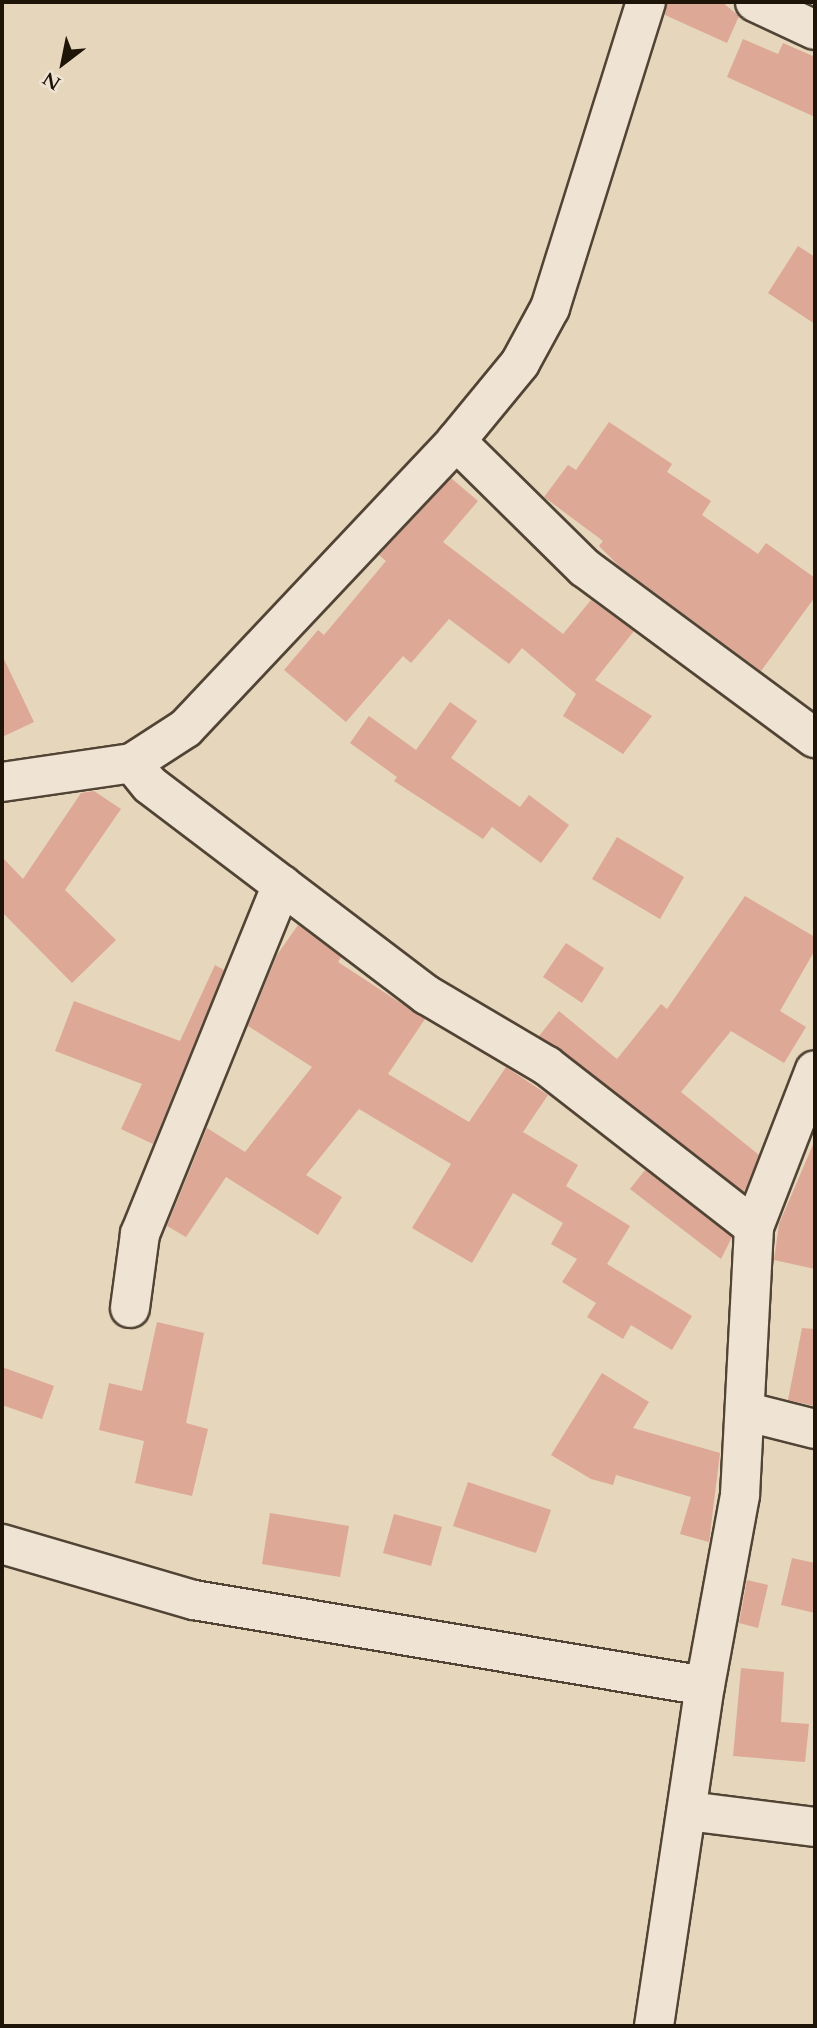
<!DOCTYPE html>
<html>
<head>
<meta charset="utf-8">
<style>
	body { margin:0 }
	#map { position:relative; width:817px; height:2028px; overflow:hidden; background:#e6d6bb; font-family:Cardo,serif }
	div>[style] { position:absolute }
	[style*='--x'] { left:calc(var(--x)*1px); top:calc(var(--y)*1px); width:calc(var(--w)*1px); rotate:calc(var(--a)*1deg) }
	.building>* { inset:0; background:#dda896 }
	.roads { filter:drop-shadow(2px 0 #514435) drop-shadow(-2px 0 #514435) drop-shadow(0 2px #514435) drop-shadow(0 -2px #514435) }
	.street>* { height:38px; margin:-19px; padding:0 19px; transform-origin:19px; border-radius:19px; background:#efe4d3 }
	span { translate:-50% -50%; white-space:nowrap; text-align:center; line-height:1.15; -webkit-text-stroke:6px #efe4d3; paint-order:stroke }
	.frame { position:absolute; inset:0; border:4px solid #1f1408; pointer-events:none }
	.north { position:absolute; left:28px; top:28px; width:70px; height:70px; -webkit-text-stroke:5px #efe4d3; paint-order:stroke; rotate:212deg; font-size:19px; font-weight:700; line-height:28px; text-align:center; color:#1f1408 }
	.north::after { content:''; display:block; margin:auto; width:24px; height:32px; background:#1f1408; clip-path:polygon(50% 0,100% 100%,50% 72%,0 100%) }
</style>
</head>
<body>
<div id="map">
	<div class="building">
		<i style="clip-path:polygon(667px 2px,722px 2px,739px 16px,727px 43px,665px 15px)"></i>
		<i style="clip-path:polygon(743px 39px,778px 54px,783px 43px,815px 57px,815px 117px,727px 77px)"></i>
		<i style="clip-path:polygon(798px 246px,815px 257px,815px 324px,768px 293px)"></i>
		<i style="clip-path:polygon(609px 422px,672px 464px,667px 472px,711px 501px,702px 515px,758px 554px,766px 543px,815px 578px,815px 597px,761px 671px,619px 566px,599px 546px,603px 541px,544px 497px,568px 465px,576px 470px)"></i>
		<i style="clip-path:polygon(451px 478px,478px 501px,443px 542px,563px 634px,591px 600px,634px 631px,595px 680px,652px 716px,623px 754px,563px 716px,576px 694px,522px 648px,509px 664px,449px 619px,411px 663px,403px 656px,346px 722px,284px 670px,318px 630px,324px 635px,386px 561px,379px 555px)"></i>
		<i style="clip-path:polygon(2px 655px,34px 722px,2px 737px)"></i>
		<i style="clip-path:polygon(450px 702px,477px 721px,451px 758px,520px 807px,529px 795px,569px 825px,541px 863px,492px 827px,483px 839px,394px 781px,397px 777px,350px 743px,369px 716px,416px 750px)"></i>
		<i style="clip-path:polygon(94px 791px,121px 809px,65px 890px,116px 940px,72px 983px,2px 912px,2px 857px,23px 879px,81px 793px)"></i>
		<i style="clip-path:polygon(617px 837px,684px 877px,660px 919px,592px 879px)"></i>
		<i style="clip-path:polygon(745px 896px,815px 937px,815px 950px,780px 1011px,806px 1027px,784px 1063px,731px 1031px,681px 1092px,759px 1155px,744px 1192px,539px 1036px,559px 1011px,617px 1059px,661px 1004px,667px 1009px)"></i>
		<i style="clip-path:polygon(298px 925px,341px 957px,338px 962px,425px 1019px,388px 1074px,469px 1122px,506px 1067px,548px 1095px,523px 1132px,578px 1165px,566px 1186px,630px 1226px,607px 1264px,692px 1316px,672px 1350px,631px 1325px,623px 1339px,587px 1317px,596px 1303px,562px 1282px,577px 1259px,551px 1244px,563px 1223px,513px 1193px,472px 1263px,412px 1228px,451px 1164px,359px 1109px,306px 1175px,342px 1197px,318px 1235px,226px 1177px,186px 1237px,167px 1226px,207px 1128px,245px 1152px,312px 1067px,248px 1026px,277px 955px)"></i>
		<i style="clip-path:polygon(566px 943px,604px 968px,582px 1003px,543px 977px)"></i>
		<i style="clip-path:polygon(215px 965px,224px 970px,153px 1144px,121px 1129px,142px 1084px,55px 1051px,74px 1001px,180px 1041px)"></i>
		<i style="clip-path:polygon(815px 1140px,815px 1269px,774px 1260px,779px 1224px)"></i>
		<i style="clip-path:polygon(645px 1170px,732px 1237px,721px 1259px,630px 1189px)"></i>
		<i style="clip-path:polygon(157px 1322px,204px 1333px,186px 1423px,208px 1429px,192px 1496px,135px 1483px,144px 1441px,99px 1430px,109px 1383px,142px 1391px)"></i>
		<i style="clip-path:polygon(802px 1328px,815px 1329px,815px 1406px,788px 1400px)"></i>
		<i style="clip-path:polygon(2px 1367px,54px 1386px,42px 1419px,2px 1405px)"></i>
		<i style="clip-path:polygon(602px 1373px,649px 1402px,633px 1428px,720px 1453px,709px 1542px,680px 1534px,691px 1497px,616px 1475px,613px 1485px,591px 1479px,551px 1455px)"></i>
		<i style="clip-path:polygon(468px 1482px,551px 1510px,536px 1553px,453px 1526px)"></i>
		<i style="clip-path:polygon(270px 1513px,349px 1526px,340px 1577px,262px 1564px)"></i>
		<i style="clip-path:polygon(394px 1514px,442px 1527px,431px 1566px,383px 1553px)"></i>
		<i style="clip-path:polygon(792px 1558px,815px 1563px,815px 1613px,781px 1605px)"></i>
		<i style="clip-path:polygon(747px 1580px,768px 1585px,758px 1628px,739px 1623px)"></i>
		<i style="clip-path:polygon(741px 1668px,784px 1672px,781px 1722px,809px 1724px,805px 1762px,733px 1756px)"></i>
	</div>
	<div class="roads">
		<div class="street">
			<i style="--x:755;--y:2;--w:66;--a:25"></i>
			<i style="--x:456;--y:441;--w:181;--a:44.6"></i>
			<i style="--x:585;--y:568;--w:286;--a:36.5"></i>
			<i style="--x:132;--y:763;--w:28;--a:51"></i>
			<i style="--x:150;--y:785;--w:348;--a:37.2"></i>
			<i style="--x:427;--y:995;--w:139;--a:30.6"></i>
			<i style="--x:547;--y:1066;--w:262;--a:37.9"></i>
			<i style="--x:2;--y:782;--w:131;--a:-8.3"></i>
			<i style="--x:132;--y:763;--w:64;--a:-32.9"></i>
			<i style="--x:186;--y:728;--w:394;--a:-46.7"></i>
			<i style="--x:456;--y:441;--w:101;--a:-50.6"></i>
			<i style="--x:520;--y:363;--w:63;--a:-61.4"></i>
			<i style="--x:550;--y:308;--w:321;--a:-72.6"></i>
			<i style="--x:130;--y:1308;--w:75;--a:-82.3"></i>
			<i style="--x:140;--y:1234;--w:377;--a:-67.9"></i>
			<i style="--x:748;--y:1412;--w:69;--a:14.2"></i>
			<i style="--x:2;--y:1544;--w:200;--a:16.3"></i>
			<i style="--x:194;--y:1600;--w:518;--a:9.55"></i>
			<i style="--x:688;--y:1811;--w:128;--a:7.2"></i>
			<i style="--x:654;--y:2026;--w:344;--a:-81.5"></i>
			<i style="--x:705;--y:1686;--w:194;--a:-79.6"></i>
			<i style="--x:740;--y:1495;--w:268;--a:-87"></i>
			<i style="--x:754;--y:1227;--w:168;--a:-68.8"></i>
		</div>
	</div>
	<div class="frame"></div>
	<div class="north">N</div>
</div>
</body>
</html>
